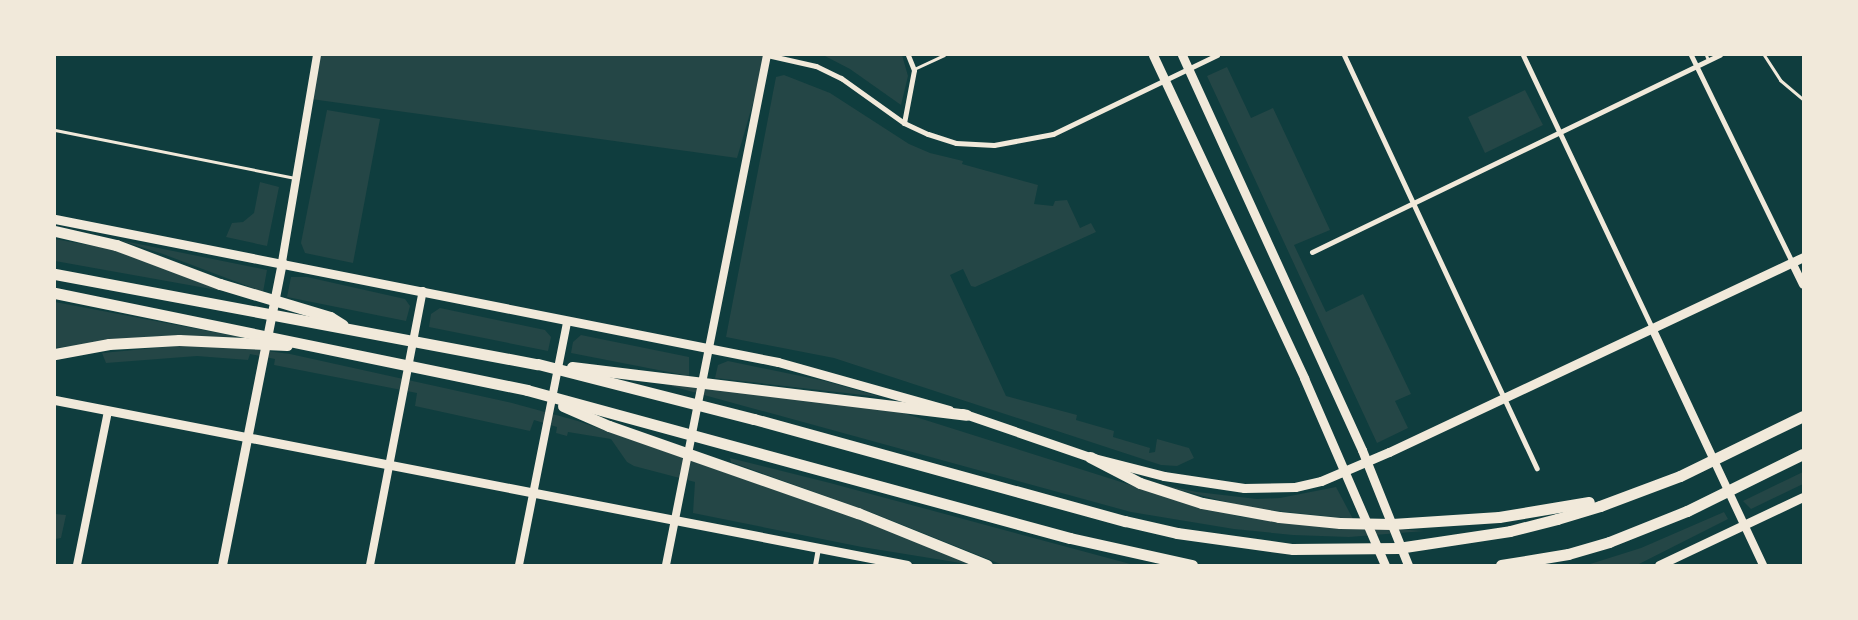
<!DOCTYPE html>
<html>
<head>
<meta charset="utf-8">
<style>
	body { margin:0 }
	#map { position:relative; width:1858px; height:620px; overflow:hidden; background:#0f3d3e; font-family:"PT Serif",serif }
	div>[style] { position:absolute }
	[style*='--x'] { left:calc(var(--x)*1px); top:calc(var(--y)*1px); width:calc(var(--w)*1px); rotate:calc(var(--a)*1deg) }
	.green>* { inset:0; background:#244646 }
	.service>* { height:3px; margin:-1.5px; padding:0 1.5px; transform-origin:1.5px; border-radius:1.5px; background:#f1e9da }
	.minor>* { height:5px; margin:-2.5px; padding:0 2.5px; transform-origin:2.5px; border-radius:2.5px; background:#f1e9da }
	.tertiary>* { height:8px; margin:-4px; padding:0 4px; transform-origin:4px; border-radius:4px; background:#f1e9da }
	.secondary>* { height:9px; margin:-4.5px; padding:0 4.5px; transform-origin:4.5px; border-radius:4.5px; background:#f1e9da }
	.primary>* { height:9px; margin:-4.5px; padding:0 4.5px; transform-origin:4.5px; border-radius:4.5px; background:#f1e9da }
	.motorway>* { height:11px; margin:-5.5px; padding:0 5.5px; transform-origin:5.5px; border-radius:5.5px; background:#f1e9da }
	span { translate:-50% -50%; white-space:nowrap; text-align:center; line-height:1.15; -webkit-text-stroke:4px #f1e9da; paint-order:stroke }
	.frame { position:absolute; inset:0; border:56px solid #f1e9da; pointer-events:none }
</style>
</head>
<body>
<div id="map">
	<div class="green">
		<i style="clip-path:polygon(322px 55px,767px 55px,737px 158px,311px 99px,317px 62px)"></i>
		<i style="clip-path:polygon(823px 55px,902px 55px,908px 76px,901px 105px,850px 69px)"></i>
		<i style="clip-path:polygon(1227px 67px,1251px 118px,1273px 108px,1330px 230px,1294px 245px,1326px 312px,1363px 294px,1411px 394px,1395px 401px,1408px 428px,1377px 443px,1207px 76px)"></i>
		<i style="clip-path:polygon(784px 75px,830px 93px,909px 144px,930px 153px,963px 161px,962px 164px,1038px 185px,1034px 204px,1053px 206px,1055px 201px,1067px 200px,1080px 228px,1091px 223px,1096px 232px,975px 287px,971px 286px,963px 269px,950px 275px,1006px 396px,1077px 415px,1076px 420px,1114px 431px,1113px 437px,1150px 448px,1149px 453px,1155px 452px,1157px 439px,1189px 448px,1194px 458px,1177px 466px,1161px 465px,834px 358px,726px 337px,776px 77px)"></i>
		<i style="clip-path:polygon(1525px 90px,1543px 125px,1485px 153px,1468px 117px)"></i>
		<i style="clip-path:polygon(327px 110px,380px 119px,353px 263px,305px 253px,301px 243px)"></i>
		<i style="clip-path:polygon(260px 182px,279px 187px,267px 246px,226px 237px,232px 223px,243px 222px,254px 213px)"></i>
		<i style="clip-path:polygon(55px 239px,111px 249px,228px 292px,55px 261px)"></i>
		<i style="clip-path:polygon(119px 240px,267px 270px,263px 292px,163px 254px)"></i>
		<i style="clip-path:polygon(291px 277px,307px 277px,405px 299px,410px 306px,406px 321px,287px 297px)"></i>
		<i style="clip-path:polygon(55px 302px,240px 337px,154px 336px,55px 348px)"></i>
		<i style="clip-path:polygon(440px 308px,545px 330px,551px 337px,548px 351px,429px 327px,431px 314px)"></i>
		<i style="clip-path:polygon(581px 335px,689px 357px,689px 376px,571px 353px,573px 342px)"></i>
		<i style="clip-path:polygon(176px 346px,229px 346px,290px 354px,512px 403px,578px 421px,863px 521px,973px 565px,862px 547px,693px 513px,695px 482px,634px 466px,627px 462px,611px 439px,568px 432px,567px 436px,556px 433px,557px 427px,534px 420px,530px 431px,415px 406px,417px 393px,274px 365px,275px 359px,250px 354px,248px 360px,197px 356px,106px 363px,102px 353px)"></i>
		<i style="clip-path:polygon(728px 361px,825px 381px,881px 397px,715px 378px,718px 365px)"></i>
		<i style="clip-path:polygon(653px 381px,900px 412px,1178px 500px,1241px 517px,1424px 531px,1349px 537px,1293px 535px,1234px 529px,1131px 512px)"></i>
		<i style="clip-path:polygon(730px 458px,830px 483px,1134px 565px,1003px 565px,873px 513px,731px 462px)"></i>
		<i style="clip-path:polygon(1803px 472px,1803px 484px,1751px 509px,1743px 501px)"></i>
		<i style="clip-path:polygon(1149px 482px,1197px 492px,1257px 499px,1280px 498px,1336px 487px,1353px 519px,1250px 508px)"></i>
		<i style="clip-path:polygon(1724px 512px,1728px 519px,1637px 565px,1587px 565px,1641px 548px)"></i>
		<i style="clip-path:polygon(55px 514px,66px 515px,61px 538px,55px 539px)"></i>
	</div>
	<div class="service">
		<i style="--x:1706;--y:55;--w:5;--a:68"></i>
		<i style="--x:1764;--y:55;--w:30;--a:57"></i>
		<i style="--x:1780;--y:80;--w:30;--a:40"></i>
		<i style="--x:914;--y:69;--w:33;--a:-25"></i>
		<i style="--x:55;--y:130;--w:246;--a:11.3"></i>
	</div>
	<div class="minor">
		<i style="--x:767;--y:55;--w:50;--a:12.7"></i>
		<i style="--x:816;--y:66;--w:28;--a:26"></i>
		<i style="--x:841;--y:78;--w:77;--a:35.5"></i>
		<i style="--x:904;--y:123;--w:26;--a:25"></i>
		<i style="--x:928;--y:134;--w:29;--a:18"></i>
		<i style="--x:956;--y:143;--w:38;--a:3"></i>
		<i style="--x:994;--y:145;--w:60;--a:-10.6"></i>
		<i style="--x:1053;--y:134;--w:182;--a:-25.7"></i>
		<i style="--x:1344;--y:55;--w:456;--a:65"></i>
		<i style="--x:1523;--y:55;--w:302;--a:64.7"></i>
		<i style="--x:1691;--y:55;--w:230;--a:64"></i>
		<i style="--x:904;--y:123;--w:54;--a:-79.3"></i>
		<i style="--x:914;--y:70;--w:16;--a:-112"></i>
		<i style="--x:1312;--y:252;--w:453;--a:-25.8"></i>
		<i style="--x:815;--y:565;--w:17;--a:-80"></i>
	</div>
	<div class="tertiary">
		<i style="--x:282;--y:262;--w:210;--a:-80.4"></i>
		<i style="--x:1792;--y:262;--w:25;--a:64"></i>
		<i style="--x:1652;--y:328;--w:262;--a:64.9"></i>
		<i style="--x:77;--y:565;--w:157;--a:-78.6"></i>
		<i style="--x:370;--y:565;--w:279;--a:-79.1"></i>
		<i style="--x:519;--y:565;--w:248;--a:-78.8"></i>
		<i style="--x:666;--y:565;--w:520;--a:-78.8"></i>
	</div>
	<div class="secondary">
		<i style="--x:55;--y:219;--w:737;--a:11.19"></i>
		<i style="--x:778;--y:362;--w:178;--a:15.7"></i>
		<i style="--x:55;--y:400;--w:868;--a:10.96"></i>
		<i style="--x:962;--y:413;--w:135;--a:19"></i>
		<i style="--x:1090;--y:457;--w:76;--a:14.4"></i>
		<i style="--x:1164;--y:476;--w:81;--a:8.5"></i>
		<i style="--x:1244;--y:488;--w:51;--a:-1.1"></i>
		<i style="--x:1295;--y:487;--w:27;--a:-13"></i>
		<i style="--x:1321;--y:481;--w:74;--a:-23.1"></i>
		<i style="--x:1389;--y:452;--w:458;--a:-25.2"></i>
		<i style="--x:222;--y:565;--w:309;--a:-78.8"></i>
		<i style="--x:1659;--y:565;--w:159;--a:-25.3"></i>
	</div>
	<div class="primary">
		<i style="--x:1153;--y:55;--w:357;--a:64.9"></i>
		<i style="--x:1304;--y:378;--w:204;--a:66.6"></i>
		<i style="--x:1182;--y:55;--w:434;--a:65.5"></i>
		<i style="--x:1362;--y:450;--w:124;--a:68.2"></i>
	</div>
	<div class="motorway">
		<i style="--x:55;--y:231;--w:63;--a:12.9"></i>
		<i style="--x:116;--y:245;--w:111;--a:20.6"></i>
		<i style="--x:220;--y:284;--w:115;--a:16.7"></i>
		<i style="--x:330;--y:317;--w:15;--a:32"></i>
		<i style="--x:55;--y:274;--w:491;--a:10.6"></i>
		<i style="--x:538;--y:364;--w:223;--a:14.3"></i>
		<i style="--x:754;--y:419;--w:385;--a:15.4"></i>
		<i style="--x:1125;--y:521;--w:53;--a:13"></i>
		<i style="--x:1177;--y:533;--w:117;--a:7.9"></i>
		<i style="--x:1293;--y:549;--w:105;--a:-0.5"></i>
		<i style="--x:1398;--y:548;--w:113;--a:-8.6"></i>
		<i style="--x:1510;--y:531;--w:49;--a:-14.3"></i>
		<i style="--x:1557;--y:519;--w:45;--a:-16.8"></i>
		<i style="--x:1600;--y:506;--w:85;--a:-20.6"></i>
		<i style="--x:1680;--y:476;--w:137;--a:-26"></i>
		<i style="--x:55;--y:293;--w:482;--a:11.6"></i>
		<i style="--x:527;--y:390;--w:563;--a:15.25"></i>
		<i style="--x:1070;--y:538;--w:125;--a:12.5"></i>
		<i style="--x:55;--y:354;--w:55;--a:-10.5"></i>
		<i style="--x:109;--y:344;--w:70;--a:-3.3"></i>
		<i style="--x:179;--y:340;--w:108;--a:2.7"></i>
		<i style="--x:572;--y:367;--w:397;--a:6.9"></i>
		<i style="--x:563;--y:406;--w:50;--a:23.5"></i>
		<i style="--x:609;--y:426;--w:264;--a:19.3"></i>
		<i style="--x:858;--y:513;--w:139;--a:22"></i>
		<i style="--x:1090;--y:457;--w:56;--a:27.5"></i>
		<i style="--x:1140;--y:483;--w:65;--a:17.9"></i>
		<i style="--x:1202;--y:503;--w:78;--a:10.3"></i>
		<i style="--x:1279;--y:517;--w:61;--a:5.6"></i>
		<i style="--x:1340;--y:523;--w:52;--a:1.1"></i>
		<i style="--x:1392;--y:524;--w:107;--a:-3.7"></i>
		<i style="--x:1499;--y:517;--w:91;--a:-9.5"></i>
		<i style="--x:1501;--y:565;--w:68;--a:-9.3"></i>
		<i style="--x:1568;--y:554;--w:43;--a:-16.3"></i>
		<i style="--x:1609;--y:542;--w:84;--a:-21.7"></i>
		<i style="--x:1687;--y:511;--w:129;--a:-26.2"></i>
	</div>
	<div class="frame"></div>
</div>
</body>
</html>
